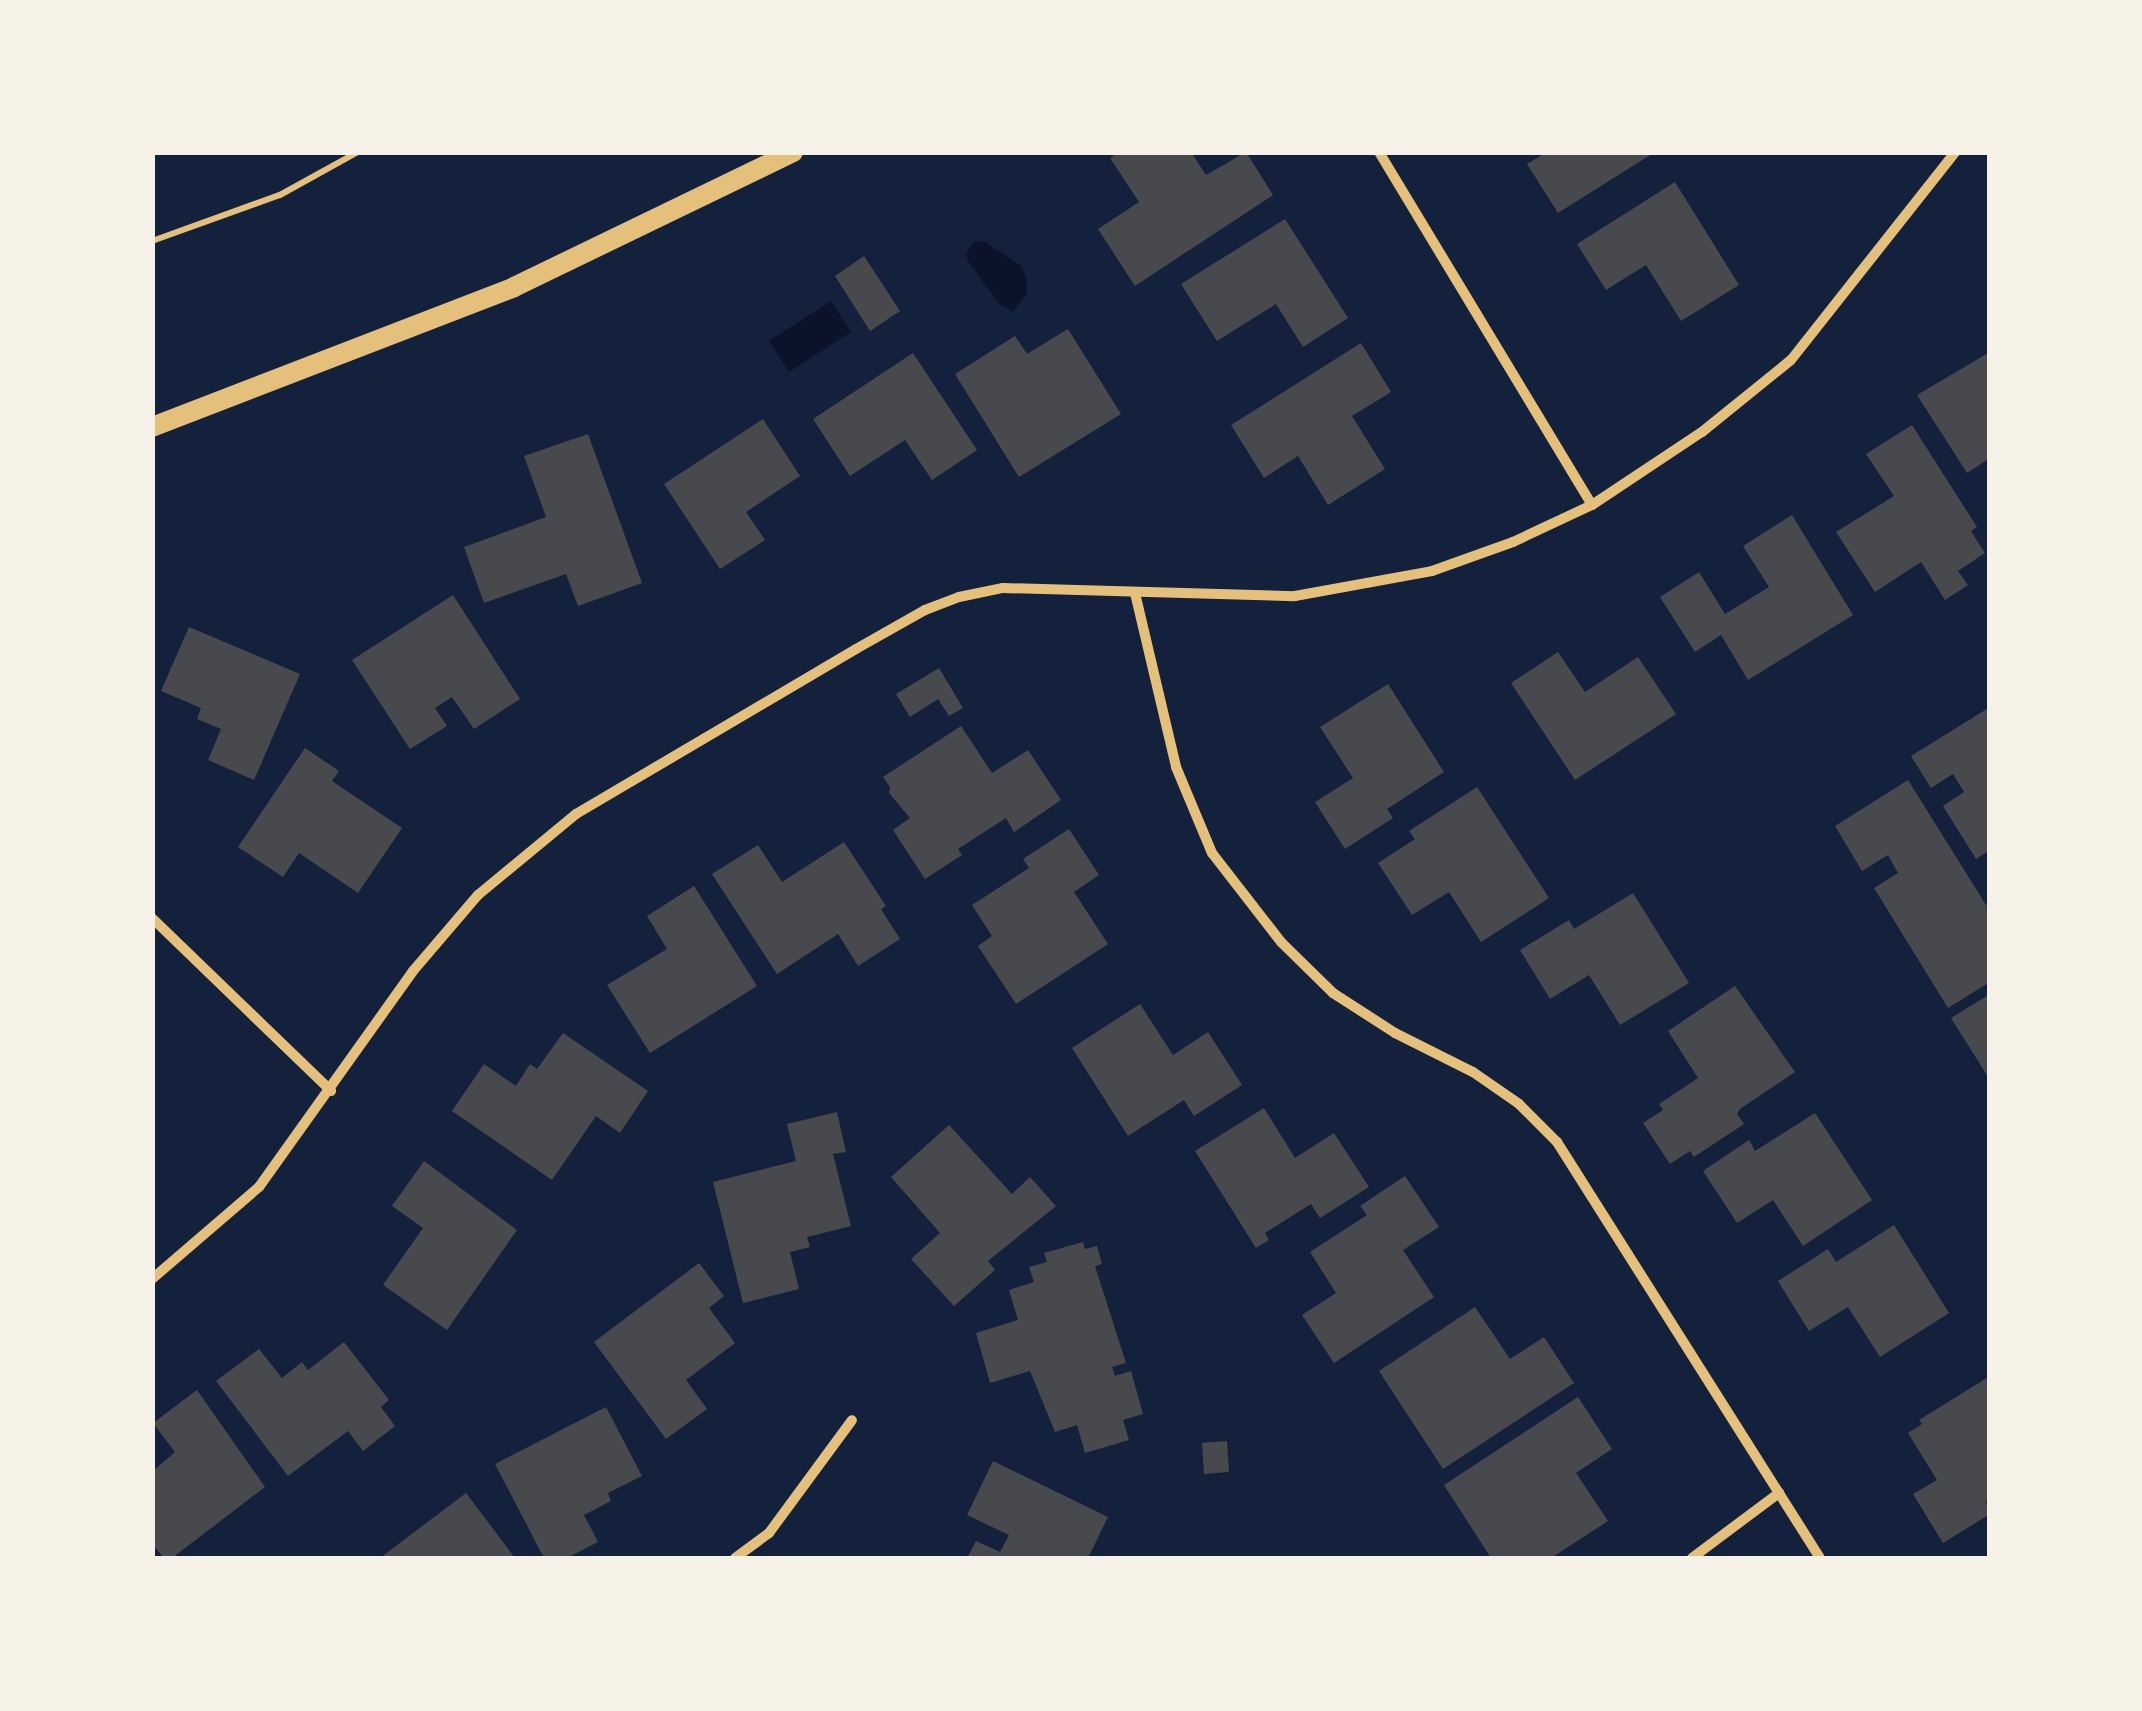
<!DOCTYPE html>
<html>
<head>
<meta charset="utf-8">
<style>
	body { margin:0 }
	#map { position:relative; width:2142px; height:1711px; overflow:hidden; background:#14213d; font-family:Ubuntu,sans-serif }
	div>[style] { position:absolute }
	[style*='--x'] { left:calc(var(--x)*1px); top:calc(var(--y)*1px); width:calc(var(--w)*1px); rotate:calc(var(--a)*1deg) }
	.water>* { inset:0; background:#0b132b }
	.building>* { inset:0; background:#48494c }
	.path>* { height:6px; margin:-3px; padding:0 3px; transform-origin:3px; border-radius:3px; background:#e5c07b }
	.minor>* { height:10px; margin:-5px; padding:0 5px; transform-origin:5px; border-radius:5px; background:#e5c07b }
	.secondary>* { height:20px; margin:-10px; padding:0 10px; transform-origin:10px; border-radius:10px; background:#e5c07b }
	span { translate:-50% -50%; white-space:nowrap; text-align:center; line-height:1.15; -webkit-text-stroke:8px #f6f1e7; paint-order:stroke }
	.frame { position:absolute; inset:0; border:155px solid #f6f1e7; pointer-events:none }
</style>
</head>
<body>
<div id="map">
	<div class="water">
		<i style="clip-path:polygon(984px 241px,1020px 265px,1027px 278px,1027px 293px,1013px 312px,999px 304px,968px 261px,966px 253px,974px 242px)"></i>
		<i style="clip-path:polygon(831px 301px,851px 332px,789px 372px,769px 341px)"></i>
	</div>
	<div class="building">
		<i style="clip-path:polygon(1119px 152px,1191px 152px,1206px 175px,1246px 152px,1273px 195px,1135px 286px,1098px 229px,1139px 202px,1110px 158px)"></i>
		<i style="clip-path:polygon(1547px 152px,1655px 152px,1558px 213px,1527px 164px)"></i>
		<i style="clip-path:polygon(1675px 182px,1739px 285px,1681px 321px,1646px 265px,1606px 290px,1577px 244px)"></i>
		<i style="clip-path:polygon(1285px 219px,1348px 318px,1303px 347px,1276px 304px,1217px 341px,1181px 284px)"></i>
		<i style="clip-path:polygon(864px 256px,900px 311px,870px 331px,835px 276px)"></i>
		<i style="clip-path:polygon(1068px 329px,1121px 414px,1019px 477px,955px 374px,1015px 336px,1027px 354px)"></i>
		<i style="clip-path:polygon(1361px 343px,1391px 392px,1352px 416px,1385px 469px,1328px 505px,1298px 456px,1264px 478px,1231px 425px)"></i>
		<i style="clip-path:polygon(1990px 352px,1990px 458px,1967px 473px,1917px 395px)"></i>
		<i style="clip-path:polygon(913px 353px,977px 450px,932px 480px,905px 440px,850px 476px,813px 419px)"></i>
		<i style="clip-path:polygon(763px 419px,800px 476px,746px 512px,765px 540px,720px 569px,664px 484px)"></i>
		<i style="clip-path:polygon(1912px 425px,1977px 527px,1971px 531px,1985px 553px,1958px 571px,1968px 585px,1945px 600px,1921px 562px,1875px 592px,1836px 532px,1894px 496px,1866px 454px)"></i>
		<i style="clip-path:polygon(588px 434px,642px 583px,578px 606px,566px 574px,484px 603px,464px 547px,546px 517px,524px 456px)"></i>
		<i style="clip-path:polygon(1792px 515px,1853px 615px,1748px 680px,1721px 635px,1695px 652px,1660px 597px,1699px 572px,1725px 614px,1769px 587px,1743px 546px)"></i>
		<i style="clip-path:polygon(453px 595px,520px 699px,474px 729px,452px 697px,435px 708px,447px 726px,410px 749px,352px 660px)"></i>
		<i style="clip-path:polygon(189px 627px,300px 674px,254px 780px,208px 760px,221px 729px,197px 719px,201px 708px,161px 691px)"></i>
		<i style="clip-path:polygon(1558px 652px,1585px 692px,1638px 657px,1676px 714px,1575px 780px,1511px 683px)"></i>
		<i style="clip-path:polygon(939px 668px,963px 708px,949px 716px,938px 699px,910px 717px,896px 694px)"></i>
		<i style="clip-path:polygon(1388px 684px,1444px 772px,1387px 809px,1393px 818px,1345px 849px,1315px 802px,1353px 778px,1320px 727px)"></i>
		<i style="clip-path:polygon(1990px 707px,1990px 850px,1976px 859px,1943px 806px,1964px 792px,1953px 774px,1931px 788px,1911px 756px)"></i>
		<i style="clip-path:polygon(961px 726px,992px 773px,1028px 750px,1061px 800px,1014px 832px,1006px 818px,958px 849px,962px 855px,925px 879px,893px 830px,910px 818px,889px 793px,890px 787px,883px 777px)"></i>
		<i style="clip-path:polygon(305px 748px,339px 771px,332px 781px,402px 828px,358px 893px,299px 853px,283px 877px,238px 847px)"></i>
		<i style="clip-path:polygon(1908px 780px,1986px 905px,1990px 903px,1990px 982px,1948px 1008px,1874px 888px,1898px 873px,1888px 855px,1862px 871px,1835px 826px)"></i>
		<i style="clip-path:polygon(1477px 787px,1549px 898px,1481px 942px,1449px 892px,1412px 915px,1378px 863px,1415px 839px,1409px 831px)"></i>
		<i style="clip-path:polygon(1069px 829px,1099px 875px,1074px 892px,1108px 944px,1016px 1004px,978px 946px,992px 936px,972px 905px,1029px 868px,1023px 859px)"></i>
		<i style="clip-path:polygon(844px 842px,886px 906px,881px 909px,900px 939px,858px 966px,838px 934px,777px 974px,712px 874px,758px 845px,782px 882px)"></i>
		<i style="clip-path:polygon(694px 886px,757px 986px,650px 1053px,607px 985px,667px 949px,647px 916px)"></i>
		<i style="clip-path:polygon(1633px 893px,1689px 983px,1620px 1025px,1589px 975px,1550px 999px,1520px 950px,1569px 920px,1574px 929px)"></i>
		<i style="clip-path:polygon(1735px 986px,1795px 1072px,1740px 1109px,1737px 1114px,1744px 1124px,1694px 1157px,1690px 1151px,1670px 1164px,1643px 1123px,1663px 1110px,1659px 1104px,1698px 1078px,1668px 1031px)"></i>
		<i style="clip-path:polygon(1990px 994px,1990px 1080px,1951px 1018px)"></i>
		<i style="clip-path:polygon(1140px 1004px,1173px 1055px,1208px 1032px,1242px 1085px,1194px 1116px,1184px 1100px,1128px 1136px,1072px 1048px)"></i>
		<i style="clip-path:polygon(563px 1033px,648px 1091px,620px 1133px,596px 1116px,552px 1180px,452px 1111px,484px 1064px,516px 1086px,530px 1064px,537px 1069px)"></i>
		<i style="clip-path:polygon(1264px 1108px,1295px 1158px,1334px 1133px,1369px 1187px,1320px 1218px,1311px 1204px,1265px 1233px,1269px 1240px,1256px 1248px,1195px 1151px)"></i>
		<i style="clip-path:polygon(837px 1112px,846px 1152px,833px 1154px,851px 1226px,807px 1237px,810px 1247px,790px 1252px,799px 1289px,743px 1303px,713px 1182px,796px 1161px,787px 1124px)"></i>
		<i style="clip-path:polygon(1815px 1113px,1872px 1200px,1803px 1246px,1773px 1200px,1737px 1223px,1703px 1171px,1749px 1140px,1755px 1151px)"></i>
		<i style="clip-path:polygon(949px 1125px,1012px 1194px,1030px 1177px,1056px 1206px,988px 1261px,995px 1270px,954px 1306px,911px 1259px,940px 1233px,891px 1177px)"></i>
		<i style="clip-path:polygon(424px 1161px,517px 1230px,447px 1330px,383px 1285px,423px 1228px,392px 1206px)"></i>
		<i style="clip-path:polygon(1405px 1176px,1439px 1227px,1403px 1250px,1434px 1297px,1334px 1363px,1302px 1315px,1336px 1293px,1310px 1252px,1367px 1215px,1360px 1206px)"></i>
		<i style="clip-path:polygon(1894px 1225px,1949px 1313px,1880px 1357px,1848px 1307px,1809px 1331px,1778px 1281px,1828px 1249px,1836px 1262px)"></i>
		<i style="clip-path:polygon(1083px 1242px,1085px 1249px,1097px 1246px,1102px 1264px,1095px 1266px,1126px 1363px,1112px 1367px,1115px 1376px,1131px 1371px,1143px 1414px,1123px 1420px,1129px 1440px,1085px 1453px,1077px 1425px,1055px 1432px,1030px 1371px,990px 1383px,976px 1333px,1018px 1320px,1009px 1290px,1034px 1282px,1029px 1267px,1047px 1262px,1044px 1253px)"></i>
		<i style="clip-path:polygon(699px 1263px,724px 1296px,709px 1308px,735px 1343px,686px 1380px,707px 1409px,666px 1439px,594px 1342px)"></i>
		<i style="clip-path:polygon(1475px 1307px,1510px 1359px,1544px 1337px,1574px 1383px,1443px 1469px,1379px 1371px)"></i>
		<i style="clip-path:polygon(344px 1342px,389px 1400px,381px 1407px,395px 1426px,363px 1451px,348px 1431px,288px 1476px,216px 1381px,259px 1349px,282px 1378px,302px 1362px,308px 1370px)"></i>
		<i style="clip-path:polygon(1990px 1376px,1990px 1500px,1986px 1502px,1990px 1514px,1943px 1543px,1913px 1494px,1937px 1480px,1908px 1433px,1922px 1424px,1919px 1420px)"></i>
		<i style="clip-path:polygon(197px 1390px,265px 1487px,172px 1558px,164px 1558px,152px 1544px,152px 1472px,175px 1452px,153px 1423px)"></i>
		<i style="clip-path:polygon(1578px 1397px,1612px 1449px,1576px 1473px,1608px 1521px,1551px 1558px,1491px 1558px,1444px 1485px)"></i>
		<i style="clip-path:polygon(606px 1407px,642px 1476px,608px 1493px,611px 1501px,584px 1515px,598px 1542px,567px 1558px,544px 1558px,495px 1464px)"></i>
		<i style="clip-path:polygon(1227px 1441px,1229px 1472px,1204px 1474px,1202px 1443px)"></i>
		<i style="clip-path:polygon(993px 1461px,1108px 1517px,1088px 1558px,967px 1558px,976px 1541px,1000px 1552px,1009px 1535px,967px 1515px)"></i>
		<i style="clip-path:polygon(466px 1493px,515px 1558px,380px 1558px)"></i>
	</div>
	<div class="path">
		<i style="--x:152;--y:241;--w:136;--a:-19.8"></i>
		<i style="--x:280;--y:195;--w:89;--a:-28.9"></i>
	</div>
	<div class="minor">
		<i style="--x:1379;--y:152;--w:412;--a:58.9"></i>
		<i style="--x:1135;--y:593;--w:179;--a:76.7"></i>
		<i style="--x:1176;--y:767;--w:93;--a:67.3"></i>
		<i style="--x:1212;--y:853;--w:113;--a:52.2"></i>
		<i style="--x:1281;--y:942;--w:73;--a:44.4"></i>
		<i style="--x:1333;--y:993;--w:74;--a:32.8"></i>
		<i style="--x:1395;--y:1033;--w:87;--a:26.6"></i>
		<i style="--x:1473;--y:1072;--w:56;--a:34.8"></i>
		<i style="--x:1519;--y:1104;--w:54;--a:45"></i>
		<i style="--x:1557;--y:1142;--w:492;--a:57.7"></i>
		<i style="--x:152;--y:918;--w:249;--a:44"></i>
		<i style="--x:152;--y:1279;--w:141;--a:-40.7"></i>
		<i style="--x:259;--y:1187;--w:265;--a:-54.5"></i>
		<i style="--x:413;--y:971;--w:100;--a:-49.5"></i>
		<i style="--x:478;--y:895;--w:127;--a:-39.6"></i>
		<i style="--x:576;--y:814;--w:325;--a:-30.5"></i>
		<i style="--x:856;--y:649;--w:79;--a:-29.5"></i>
		<i style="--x:925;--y:610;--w:36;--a:-21"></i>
		<i style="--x:959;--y:597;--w:45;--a:-11.6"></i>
		<i style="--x:1003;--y:588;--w:292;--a:1.6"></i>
		<i style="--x:1295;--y:596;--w:139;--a:-10.3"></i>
		<i style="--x:1432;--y:571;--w:86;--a:-19.7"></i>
		<i style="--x:1513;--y:542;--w:87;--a:-25.1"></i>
		<i style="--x:1592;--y:505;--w:132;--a:-33.6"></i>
		<i style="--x:1702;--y:432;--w:114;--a:-39"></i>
		<i style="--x:1791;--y:360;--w:265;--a:-51.7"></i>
		<i style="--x:735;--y:1558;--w:42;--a:-36.3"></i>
		<i style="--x:769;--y:1533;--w:140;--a:-53.7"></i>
		<i style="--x:1692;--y:1558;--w:109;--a:-36.8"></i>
	</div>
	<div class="secondary">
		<i style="--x:152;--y:427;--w:388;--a:-21.1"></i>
		<i style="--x:514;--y:287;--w:310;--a:-25.8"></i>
	</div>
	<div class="frame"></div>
</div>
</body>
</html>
